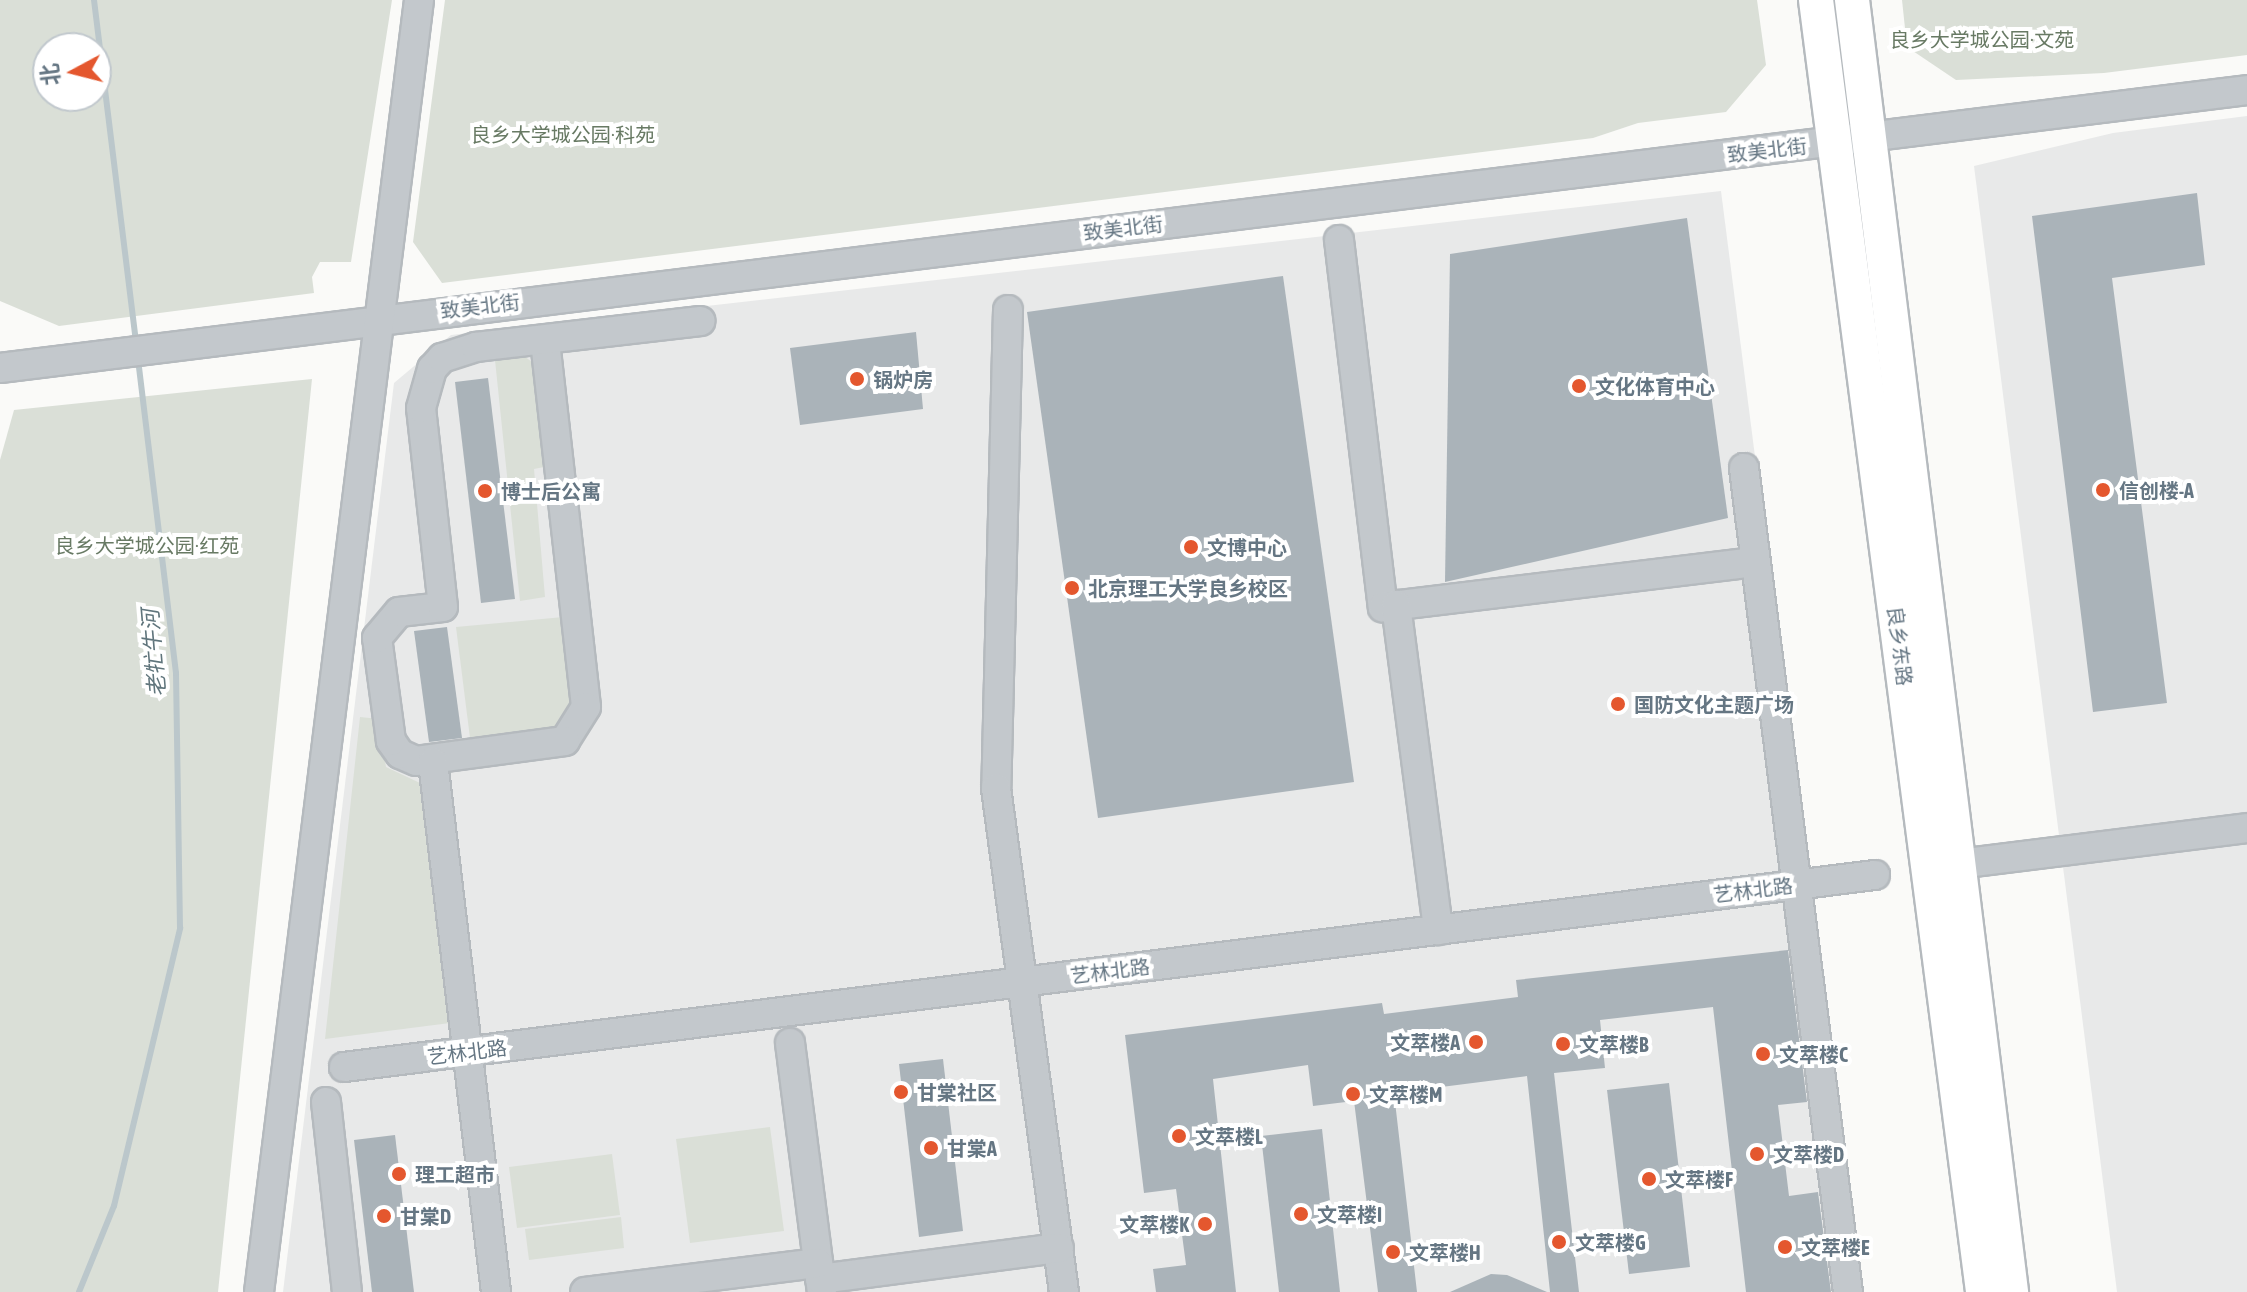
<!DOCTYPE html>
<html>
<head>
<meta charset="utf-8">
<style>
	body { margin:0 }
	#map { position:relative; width:2247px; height:1292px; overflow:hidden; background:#fafaf8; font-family:"Asap Condensed","Noto Sans SC",sans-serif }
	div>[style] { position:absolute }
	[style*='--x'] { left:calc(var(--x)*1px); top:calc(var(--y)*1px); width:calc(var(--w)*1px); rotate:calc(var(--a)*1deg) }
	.built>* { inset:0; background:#e8e9e9 }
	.green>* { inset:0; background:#dadfd7 }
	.stream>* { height:6px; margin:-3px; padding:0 3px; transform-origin:3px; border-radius:3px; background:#bbc7cb }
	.building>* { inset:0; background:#aab3b9 }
	.roads { filter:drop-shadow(2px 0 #b5babe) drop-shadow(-2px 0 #b5babe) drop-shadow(0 2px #b5babe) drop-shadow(0 -2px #b5babe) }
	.minor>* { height:28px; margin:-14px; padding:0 14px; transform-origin:14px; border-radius:14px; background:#c3c8cc }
	.major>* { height:34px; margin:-17px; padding:0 17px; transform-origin:17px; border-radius:17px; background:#fff }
	.dots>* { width:22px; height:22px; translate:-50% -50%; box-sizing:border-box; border:4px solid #fff; border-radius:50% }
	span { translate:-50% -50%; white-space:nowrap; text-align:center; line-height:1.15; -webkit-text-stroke:8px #fff; paint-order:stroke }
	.park-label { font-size:20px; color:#687a64 }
	.street-label { font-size:20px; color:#657683 }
	.poi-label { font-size:20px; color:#657683; font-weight:700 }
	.left { translate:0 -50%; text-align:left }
	.right { translate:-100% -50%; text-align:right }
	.water-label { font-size:22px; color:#60757c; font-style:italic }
	.north { position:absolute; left:32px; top:32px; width:80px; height:80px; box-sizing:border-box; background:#fff; border:2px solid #c1c8cd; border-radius:50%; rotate:263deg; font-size:22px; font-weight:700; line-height:32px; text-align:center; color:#657683 }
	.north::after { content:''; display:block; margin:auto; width:28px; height:36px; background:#e4572e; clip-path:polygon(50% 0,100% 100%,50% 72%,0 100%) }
</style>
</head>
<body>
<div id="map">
	<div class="built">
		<i style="clip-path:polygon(2247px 116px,2247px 1292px,2117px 1292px,1974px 166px,2113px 133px)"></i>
		<i style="clip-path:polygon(1721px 191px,1862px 1292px,283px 1292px,394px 383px,451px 335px)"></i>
	</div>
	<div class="green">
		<i style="clip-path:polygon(evenodd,0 0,392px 0,351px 262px,320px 262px,312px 277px,314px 293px,59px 326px,0 301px,0 0,48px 48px,96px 48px,96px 96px,48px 96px,48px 48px)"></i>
		<i style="clip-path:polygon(445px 0,1757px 0,1766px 65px,1726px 112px,1638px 123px,1593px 138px,442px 283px,413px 242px)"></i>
		<i style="clip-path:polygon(1902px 0,2247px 0,2247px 55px,2104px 73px,1956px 80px,1907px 47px)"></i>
		<i style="clip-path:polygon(524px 356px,536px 365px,549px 466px,534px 469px,545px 597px,520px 601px,495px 360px)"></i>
		<i style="clip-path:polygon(312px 379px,218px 1292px,0 1292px,0 460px,14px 410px)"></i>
		<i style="clip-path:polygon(563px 617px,573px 713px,546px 737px,471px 746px,456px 627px)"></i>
		<i style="clip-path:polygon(360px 717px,379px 719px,386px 767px,420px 783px,450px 1023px,325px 1039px)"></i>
		<i style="clip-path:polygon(770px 1127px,784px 1231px,690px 1243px,676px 1139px)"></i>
		<i style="clip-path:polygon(612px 1154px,620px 1215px,517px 1228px,509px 1167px)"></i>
		<i style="clip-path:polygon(621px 1217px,624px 1248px,529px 1260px,525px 1229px)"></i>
	</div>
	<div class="stream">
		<i style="--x:94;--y:0;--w:345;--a:83"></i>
		<i style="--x:79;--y:1292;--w:93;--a:-67.9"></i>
		<i style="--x:114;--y:1206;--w:286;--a:-76.6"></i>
		<i style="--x:180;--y:928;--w:255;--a:-90.9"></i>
		<i style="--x:176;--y:673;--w:318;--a:-96.9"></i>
	</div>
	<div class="building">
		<i style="clip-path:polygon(2197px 193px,2205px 265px,2112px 278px,2167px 703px,2093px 712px,2032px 216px)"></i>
		<i style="clip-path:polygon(1687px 218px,1728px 518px,1445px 582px,1450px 254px)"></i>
		<i style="clip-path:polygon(1283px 276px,1354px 782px,1098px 818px,1027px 312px)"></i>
		<i style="clip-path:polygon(916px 332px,923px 409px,800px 425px,790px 348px)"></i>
		<i style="clip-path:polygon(488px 378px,515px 599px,481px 603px,455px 382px)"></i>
		<i style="clip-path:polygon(447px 627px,462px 738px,429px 742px,414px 631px)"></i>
		<i style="clip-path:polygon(1788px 950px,1807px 1102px,1778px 1105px,1789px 1196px,1818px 1192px,1831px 1292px,1746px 1292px,1713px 1007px,1600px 1020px,1605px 1068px,1554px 1073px,1579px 1292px,1550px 1292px,1527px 1076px,1394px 1093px,1417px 1292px,1378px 1292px,1354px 1101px,1313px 1106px,1308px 1065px,1213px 1079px,1236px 1292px,1156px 1292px,1153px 1269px,1186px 1265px,1176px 1189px,1144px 1193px,1125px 1035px,1382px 1003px,1384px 1014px,1518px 997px,1516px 980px)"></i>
		<i style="clip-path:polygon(943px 1059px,963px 1231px,919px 1237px,899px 1064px)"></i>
		<i style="clip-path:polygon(1669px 1083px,1690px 1267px,1629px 1274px,1607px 1090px)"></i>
		<i style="clip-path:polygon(1322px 1129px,1340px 1292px,1279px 1292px,1261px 1136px)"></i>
		<i style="clip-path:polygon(395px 1135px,414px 1292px,372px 1292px,354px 1140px)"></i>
		<i style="clip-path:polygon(1491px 1274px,1507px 1275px,1547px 1292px,1450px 1292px)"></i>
	</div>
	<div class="roads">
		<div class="minor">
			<i style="--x:1339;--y:240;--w:370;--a:83.2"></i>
			<i style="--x:1383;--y:607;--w:375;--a:-6.9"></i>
			<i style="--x:1008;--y:310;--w:478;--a:91.4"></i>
			<i style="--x:996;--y:788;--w:509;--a:82.32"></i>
			<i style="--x:545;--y:341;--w:368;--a:83.6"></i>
			<i style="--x:586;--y:707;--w:40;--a:122"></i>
			<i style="--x:565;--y:741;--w:150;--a:172.4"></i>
			<i style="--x:416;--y:761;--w:17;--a:-156"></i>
			<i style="--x:400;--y:754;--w:16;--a:-125"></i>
			<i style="--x:391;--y:741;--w:104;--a:-97.7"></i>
			<i style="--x:377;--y:638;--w:34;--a:-50"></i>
			<i style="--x:399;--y:612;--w:44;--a:-6.5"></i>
			<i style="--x:443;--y:607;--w:200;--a:-96.3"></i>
			<i style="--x:421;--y:408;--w:41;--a:-74.2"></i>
			<i style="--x:432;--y:369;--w:15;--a:-48"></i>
			<i style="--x:442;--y:358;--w:36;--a:-18"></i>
			<i style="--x:476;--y:347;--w:226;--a:-6.6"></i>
			<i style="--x:0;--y:368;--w:2264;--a:-7.05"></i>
			<i style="--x:1744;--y:468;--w:831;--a:82.81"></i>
			<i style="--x:1396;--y:605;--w:328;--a:82.6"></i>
			<i style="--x:433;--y:762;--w:534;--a:83.22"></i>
			<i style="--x:1959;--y:864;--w:290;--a:-7.1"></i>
			<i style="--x:790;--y:1043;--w:251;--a:82.7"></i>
			<i style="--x:344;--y:1067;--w:1543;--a:-7.15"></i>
			<i style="--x:326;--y:1102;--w:191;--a:83.7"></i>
			<i style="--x:820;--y:1279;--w:241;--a:-7.4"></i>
			<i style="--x:259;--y:1292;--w:1302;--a:-82.94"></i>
			<i style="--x:585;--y:1292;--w:235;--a:-7.1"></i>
		</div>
		<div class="major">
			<i style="--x:1816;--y:0;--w:1303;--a:82.63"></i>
			<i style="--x:1852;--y:0;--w:1302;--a:82.98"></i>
		</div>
	</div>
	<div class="dots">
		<i style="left:857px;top:379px;background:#e4572e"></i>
		<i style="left:1579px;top:386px;background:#e4572e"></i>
		<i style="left:2103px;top:490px;background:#e4572e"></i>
		<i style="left:485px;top:491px;background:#e4572e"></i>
		<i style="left:1191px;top:547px;background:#e4572e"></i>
		<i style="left:1072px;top:588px;background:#e4572e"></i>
		<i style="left:1618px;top:704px;background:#e4572e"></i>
		<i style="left:1476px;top:1042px;background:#e4572e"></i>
		<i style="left:1563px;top:1044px;background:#e4572e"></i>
		<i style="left:1763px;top:1054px;background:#e4572e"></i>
		<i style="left:901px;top:1092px;background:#e4572e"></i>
		<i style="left:1353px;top:1094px;background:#e4572e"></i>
		<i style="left:1179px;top:1136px;background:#e4572e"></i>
		<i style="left:931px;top:1148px;background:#e4572e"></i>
		<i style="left:1757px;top:1154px;background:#e4572e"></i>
		<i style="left:399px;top:1174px;background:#e4572e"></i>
		<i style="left:1649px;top:1179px;background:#e4572e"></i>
		<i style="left:1301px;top:1214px;background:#e4572e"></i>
		<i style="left:384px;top:1216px;background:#e4572e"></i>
		<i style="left:1205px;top:1224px;background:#e4572e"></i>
		<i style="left:1559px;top:1242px;background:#e4572e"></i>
		<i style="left:1785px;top:1247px;background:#e4572e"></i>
		<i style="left:1393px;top:1252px;background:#e4572e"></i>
	</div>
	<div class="park-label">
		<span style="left:1982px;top:39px">良乡大学城公园·文苑</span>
		<span style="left:563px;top:134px">良乡大学城公园·科苑</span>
		<span style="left:147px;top:545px">良乡大学城公园·红苑</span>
	</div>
	<div class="street-label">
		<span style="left:1767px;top:150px;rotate:-7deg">致美北街</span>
		<span style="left:1123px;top:228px;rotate:-7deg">致美北街</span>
		<span style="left:480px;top:306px;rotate:-7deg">致美北街</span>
		<span style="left:1900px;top:646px;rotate:83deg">良乡东路</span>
		<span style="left:1753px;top:890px;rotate:-7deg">艺林北路</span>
		<span style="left:1110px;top:971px;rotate:-7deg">艺林北路</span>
		<span style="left:467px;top:1052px;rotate:-7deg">艺林北路</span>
	</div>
	<div class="poi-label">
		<span class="left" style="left:873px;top:379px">锅炉房</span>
		<span class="left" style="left:1595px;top:386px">文化体育中心</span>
		<span class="left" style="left:2119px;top:490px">信创楼-A</span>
		<span class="left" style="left:501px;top:491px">博士后公寓</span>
		<span class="left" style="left:1207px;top:547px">文博中心</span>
		<span class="left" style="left:1088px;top:588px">北京理工大学良乡校区</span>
		<span class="left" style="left:1634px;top:704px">国防文化主题广场</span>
		<span class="right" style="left:1460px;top:1042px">文萃楼A</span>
		<span class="left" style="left:1579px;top:1044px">文萃楼B</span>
		<span class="left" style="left:1779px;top:1054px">文萃楼C</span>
		<span class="left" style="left:917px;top:1092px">甘棠社区</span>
		<span class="left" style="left:1369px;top:1094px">文萃楼M</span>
		<span class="left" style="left:1195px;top:1136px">文萃楼L</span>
		<span class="left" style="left:947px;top:1148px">甘棠A</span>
		<span class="left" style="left:1773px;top:1154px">文萃楼D</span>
		<span class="left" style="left:415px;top:1174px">理工超市</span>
		<span class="left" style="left:1665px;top:1179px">文萃楼F</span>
		<span class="left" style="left:1317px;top:1214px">文萃楼I</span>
		<span class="left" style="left:400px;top:1216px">甘棠D</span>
		<span class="right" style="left:1189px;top:1224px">文萃楼K</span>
		<span class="left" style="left:1575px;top:1242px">文萃楼G</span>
		<span class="left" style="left:1801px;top:1247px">文萃楼E</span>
		<span class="left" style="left:1409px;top:1252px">文萃楼H</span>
	</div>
	<div class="water-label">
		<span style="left:154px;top:653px;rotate:-95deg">老牤牛河</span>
	</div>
	<div class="north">北</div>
</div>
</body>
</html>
